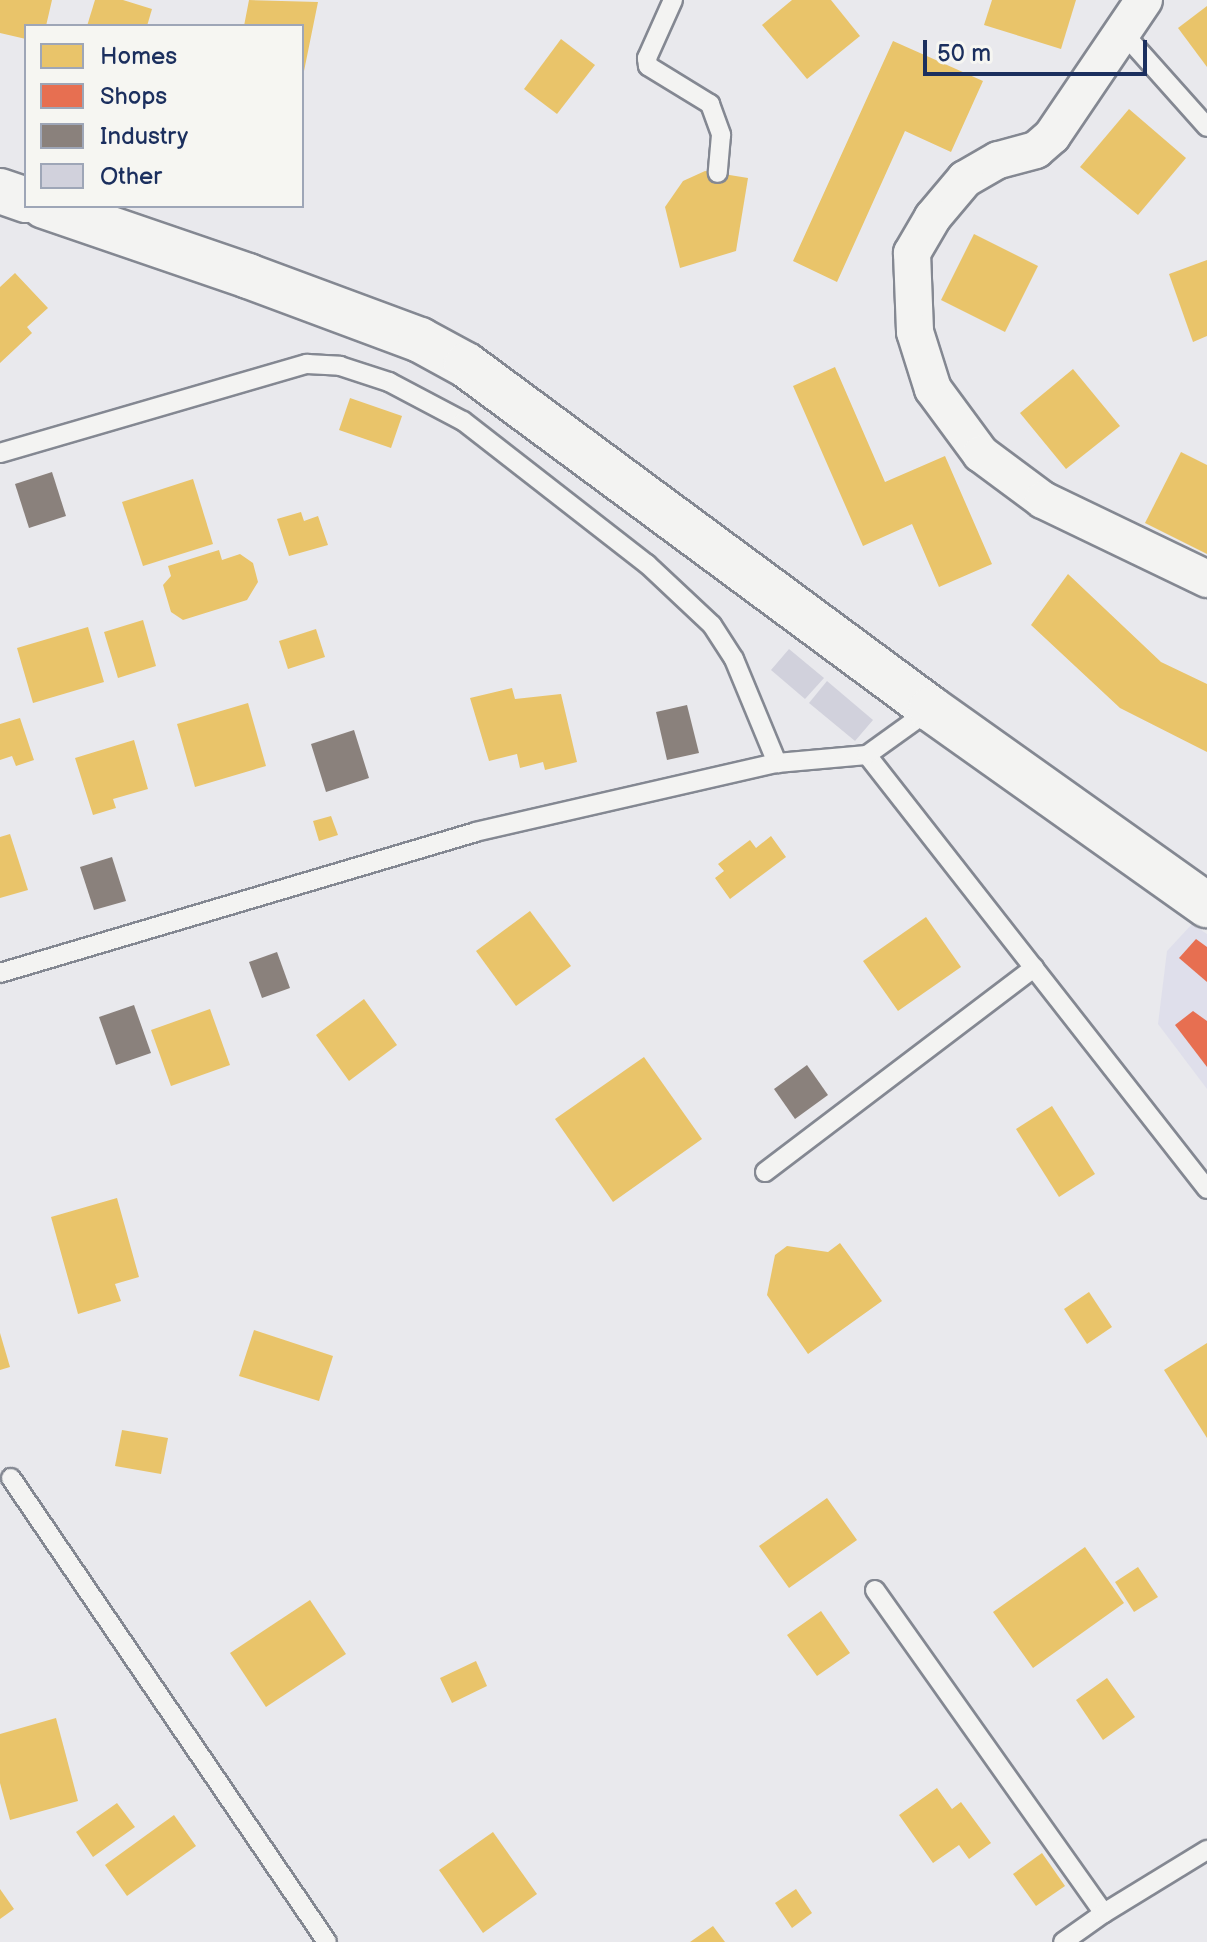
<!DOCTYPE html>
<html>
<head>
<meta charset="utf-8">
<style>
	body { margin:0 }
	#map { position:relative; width:1207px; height:1942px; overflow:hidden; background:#e9e9ed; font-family:"Balsamiq Sans",sans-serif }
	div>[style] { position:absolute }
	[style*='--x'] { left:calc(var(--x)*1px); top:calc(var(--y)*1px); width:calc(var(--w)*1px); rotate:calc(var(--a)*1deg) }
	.built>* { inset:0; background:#dfdfeb }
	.homes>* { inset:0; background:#e9c46a }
	.shops>* { inset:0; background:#e76f51 }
	.industry>* { inset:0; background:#8a817c }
	.building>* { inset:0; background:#d1d1dc }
	.roads { filter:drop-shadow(2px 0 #848892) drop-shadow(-2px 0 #848892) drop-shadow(0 2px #848892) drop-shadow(0 -2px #848892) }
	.service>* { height:18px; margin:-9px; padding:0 9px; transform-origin:9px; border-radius:9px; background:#f3f3f2 }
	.minor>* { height:36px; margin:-18px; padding:0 18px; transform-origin:18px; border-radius:18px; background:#f3f3f2 }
	.tertiary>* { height:44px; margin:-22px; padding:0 22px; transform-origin:22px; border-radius:22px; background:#f3f3f2 }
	span { translate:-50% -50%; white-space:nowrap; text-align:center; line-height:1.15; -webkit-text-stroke:8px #f6f6f2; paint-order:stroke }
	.legend { position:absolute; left:24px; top:24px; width:280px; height:184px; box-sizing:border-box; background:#f6f6f2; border:2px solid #9ea6b7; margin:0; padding:10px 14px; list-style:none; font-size:24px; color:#1b2f5e }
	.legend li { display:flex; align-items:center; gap:16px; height:40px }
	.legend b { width:40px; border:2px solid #9ea6b7 }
	.scale { position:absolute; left:923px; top:40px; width:224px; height:36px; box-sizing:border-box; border:4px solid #1b2f5e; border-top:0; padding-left:10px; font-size:24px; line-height:28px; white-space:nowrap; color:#1b2f5e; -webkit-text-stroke:6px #f6f6f2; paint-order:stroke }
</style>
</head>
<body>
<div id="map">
	<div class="built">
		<i style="clip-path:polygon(1192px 924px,1207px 934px,1207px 1089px,1158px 1024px,1167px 951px)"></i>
	</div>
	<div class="homes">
		<i style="clip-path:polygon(0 0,52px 0,46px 26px,26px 26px,26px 39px,0 33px)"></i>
		<i style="clip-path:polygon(95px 0,123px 0,152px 9px,147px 26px,87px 26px)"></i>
		<i style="clip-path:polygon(249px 0,318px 2px,303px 76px,302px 26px,244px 26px)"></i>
		<i style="clip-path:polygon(792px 0,831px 0,860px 36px,807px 79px,762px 25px)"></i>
		<i style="clip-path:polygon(992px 0,1076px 0,1061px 49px,984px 25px)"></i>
		<i style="clip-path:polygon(1207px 6px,1207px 67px,1178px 28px)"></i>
		<i style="clip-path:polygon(561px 39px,595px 65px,557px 114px,524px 89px)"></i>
		<i style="clip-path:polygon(893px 41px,983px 81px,951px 152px,905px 131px,837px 282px,793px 261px)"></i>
		<i style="clip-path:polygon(1129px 109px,1186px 158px,1138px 215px,1080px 167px)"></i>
		<i style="clip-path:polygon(705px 171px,748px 178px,736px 251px,680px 268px,665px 207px,683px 181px)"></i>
		<i style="clip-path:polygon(974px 234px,1038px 266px,1005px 332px,941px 300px)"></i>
		<i style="clip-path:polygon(1207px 260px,1207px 336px,1193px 342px,1169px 274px)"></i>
		<i style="clip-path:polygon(15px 273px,48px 308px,27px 327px,32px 333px,0 363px,0 287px)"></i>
		<i style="clip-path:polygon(835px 367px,885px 482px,945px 456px,992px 564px,939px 587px,912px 524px,863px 546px,793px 386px)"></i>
		<i style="clip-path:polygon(1073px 369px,1120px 426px,1066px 469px,1020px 413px)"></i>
		<i style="clip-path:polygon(350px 398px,402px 416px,391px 448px,339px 430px)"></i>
		<i style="clip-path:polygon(1181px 452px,1207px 465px,1207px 554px,1145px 523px)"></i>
		<i style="clip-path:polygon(193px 479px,213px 544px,143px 566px,122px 502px)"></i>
		<i style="clip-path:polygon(301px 512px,304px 521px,318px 516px,328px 545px,289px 556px,277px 519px)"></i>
		<i style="clip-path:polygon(219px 550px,222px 560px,240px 554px,253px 563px,258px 582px,247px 600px,183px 620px,171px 612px,163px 585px,171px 576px,168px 566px)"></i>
		<i style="clip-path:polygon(1068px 574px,1161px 662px,1207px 684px,1207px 752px,1120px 708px,1031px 625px)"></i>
		<i style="clip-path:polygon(143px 620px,156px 666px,118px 678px,104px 632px)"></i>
		<i style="clip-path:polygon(88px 627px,104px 682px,33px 703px,17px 648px)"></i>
		<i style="clip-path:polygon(316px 629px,325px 657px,288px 669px,279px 641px)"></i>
		<i style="clip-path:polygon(512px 688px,515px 699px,561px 694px,577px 762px,545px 770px,543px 762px,520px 768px,517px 754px,489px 761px,470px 698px)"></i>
		<i style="clip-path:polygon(248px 703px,266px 766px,195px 787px,177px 724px)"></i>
		<i style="clip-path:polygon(20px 718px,34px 760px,16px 766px,12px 756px,0 760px,0 724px)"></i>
		<i style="clip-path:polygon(134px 740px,148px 789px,113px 799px,116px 808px,93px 815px,75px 758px)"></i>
		<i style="clip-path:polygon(331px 816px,338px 835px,319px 841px,313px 821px)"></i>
		<i style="clip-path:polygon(10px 834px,28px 890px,0 898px,0 837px)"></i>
		<i style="clip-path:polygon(771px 836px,786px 857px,730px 899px,715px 878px,724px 871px,718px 864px,750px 840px,756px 848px)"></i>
		<i style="clip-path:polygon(530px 911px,571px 966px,516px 1006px,476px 951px)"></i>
		<i style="clip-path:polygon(926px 917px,961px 967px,898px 1011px,863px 961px)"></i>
		<i style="clip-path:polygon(364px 999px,397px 1045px,349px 1081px,316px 1035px)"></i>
		<i style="clip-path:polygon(210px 1009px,230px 1065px,171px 1086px,151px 1030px)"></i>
		<i style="clip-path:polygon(644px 1057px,702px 1139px,613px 1202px,555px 1119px)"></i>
		<i style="clip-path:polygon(1052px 1106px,1095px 1174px,1059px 1197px,1016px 1129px)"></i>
		<i style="clip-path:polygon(117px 1198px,139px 1277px,115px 1284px,121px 1301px,78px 1314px,51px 1217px)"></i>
		<i style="clip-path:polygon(840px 1243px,882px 1301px,808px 1354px,767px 1295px,775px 1255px,787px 1246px,828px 1252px)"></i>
		<i style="clip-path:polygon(1089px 1292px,1112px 1327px,1087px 1344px,1064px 1309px)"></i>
		<i style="clip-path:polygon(254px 1330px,333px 1356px,319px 1401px,239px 1376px)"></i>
		<i style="clip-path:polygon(0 1333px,10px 1367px,0 1370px)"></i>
		<i style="clip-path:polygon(1207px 1343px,1207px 1438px,1164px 1370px)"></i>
		<i style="clip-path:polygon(122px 1430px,168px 1438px,161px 1474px,115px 1466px)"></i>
		<i style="clip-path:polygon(827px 1498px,857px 1540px,789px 1588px,759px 1546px)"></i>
		<i style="clip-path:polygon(1085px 1547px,1124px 1603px,1033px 1668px,993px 1612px)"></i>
		<i style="clip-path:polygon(1138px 1567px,1158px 1597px,1134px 1612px,1115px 1582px)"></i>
		<i style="clip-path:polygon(310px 1600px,346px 1654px,266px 1707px,230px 1653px)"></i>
		<i style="clip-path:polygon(821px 1611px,850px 1653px,817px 1676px,787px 1635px)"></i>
		<i style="clip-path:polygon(476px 1661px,487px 1686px,452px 1703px,440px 1678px)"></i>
		<i style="clip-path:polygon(1107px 1678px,1135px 1717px,1103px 1740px,1076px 1700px)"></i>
		<i style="clip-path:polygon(56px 1718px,78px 1801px,10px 1820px,0 1783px,0 1734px)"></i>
		<i style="clip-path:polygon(937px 1788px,952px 1809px,961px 1802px,991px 1843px,969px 1859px,959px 1845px,933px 1863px,899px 1815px)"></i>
		<i style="clip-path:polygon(117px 1803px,135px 1827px,93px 1857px,76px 1832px)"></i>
		<i style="clip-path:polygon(174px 1815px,196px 1846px,127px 1896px,105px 1865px)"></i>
		<i style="clip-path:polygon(493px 1832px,537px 1894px,483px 1933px,439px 1870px)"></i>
		<i style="clip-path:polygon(1042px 1853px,1065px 1886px,1036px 1906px,1013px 1874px)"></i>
		<i style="clip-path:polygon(0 1889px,14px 1909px,0 1919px)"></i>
		<i style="clip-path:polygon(796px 1889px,812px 1913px,792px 1928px,775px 1903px)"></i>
		<i style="clip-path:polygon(713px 1926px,725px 1942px,690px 1942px)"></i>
	</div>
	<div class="shops">
		<i style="clip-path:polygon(1196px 939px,1207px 947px,1207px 982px,1179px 958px)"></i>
		<i style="clip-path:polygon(1193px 1011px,1207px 1021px,1207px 1067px,1175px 1025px)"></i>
	</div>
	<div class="industry">
		<i style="clip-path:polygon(52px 472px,66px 516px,29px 528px,15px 484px)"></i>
		<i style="clip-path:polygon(687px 705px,699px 753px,667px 760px,656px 712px)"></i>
		<i style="clip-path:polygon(354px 730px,369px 778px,326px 792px,311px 744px)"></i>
		<i style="clip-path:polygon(112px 857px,126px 901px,94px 910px,80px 867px)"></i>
		<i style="clip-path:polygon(277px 952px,290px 988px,262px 998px,249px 962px)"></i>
		<i style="clip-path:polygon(134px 1005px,151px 1053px,116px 1065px,99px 1017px)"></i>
		<i style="clip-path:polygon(807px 1065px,828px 1095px,795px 1119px,774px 1089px)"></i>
	</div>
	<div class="building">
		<i style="clip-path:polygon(789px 649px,824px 678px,805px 699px,771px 670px)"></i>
		<i style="clip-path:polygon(827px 681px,873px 720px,855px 741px,809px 703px)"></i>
	</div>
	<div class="roads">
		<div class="service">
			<i style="--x:673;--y:0;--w:64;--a:114.1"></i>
			<i style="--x:647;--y:58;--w:8;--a:83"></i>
			<i style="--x:648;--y:66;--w:73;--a:31.5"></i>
			<i style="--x:710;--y:104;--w:33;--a:70"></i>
			<i style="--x:721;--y:135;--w:38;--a:95"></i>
			<i style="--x:1125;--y:35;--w:123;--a:48.3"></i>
			<i style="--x:0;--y:453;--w:320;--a:-16.2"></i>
			<i style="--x:307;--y:364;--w:33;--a:3"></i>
			<i style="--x:340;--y:366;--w:52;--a:18.1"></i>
			<i style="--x:389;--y:382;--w:84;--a:27.8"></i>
			<i style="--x:463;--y:421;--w:233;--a:37.9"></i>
			<i style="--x:647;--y:564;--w:89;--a:43.2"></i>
			<i style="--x:712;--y:625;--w:40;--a:57.1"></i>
			<i style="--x:734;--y:659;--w:113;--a:67.5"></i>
			<i style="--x:867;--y:755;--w:551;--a:51.92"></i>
			<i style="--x:0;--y:973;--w:495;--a:-16.5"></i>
			<i style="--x:475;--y:832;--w:310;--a:-12.9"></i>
			<i style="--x:777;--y:763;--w:90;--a:-5.1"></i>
			<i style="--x:867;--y:755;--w:79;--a:-35.7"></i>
			<i style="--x:765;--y:1172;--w:338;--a:-37.2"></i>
			<i style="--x:11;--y:1478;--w:561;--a:55.74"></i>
			<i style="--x:875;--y:1590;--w:396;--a:54.7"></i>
			<i style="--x:1104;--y:1913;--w:50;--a:144.7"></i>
			<i style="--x:1104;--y:1913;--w:121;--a:-31.5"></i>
		</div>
		<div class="minor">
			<i style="--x:1144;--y:0;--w:164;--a:124.1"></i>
			<i style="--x:1052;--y:136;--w:21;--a:139"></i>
			<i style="--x:1036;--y:150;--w:39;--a:165"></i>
			<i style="--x:998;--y:160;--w:38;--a:150"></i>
			<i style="--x:965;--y:179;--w:50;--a:130.1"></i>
			<i style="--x:933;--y:217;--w:42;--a:120.3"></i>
			<i style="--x:912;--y:253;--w:79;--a:87.8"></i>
			<i style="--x:915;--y:332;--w:60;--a:72.5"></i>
			<i style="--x:933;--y:389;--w:81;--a:53.6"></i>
			<i style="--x:981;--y:454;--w:77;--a:36.6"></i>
			<i style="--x:1043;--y:500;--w:182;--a:25.7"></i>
		</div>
		<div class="tertiary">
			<i style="--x:0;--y:191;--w:28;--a:19"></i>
			<i style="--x:44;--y:206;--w:216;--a:18.9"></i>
			<i style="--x:248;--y:276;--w:184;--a:20.4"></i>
			<i style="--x:420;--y:340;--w:52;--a:28.5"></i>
			<i style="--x:466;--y:365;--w:578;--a:36.49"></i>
			<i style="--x:931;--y:709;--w:339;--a:35.4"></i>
		</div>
	</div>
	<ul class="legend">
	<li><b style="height:22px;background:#e9c46a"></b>Homes</li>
	<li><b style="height:22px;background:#e76f51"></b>Shops</li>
	<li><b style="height:22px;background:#8a817c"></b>Industry</li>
	<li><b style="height:22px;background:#d1d1dc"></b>Other</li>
	</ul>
	<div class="scale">50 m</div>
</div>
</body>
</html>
